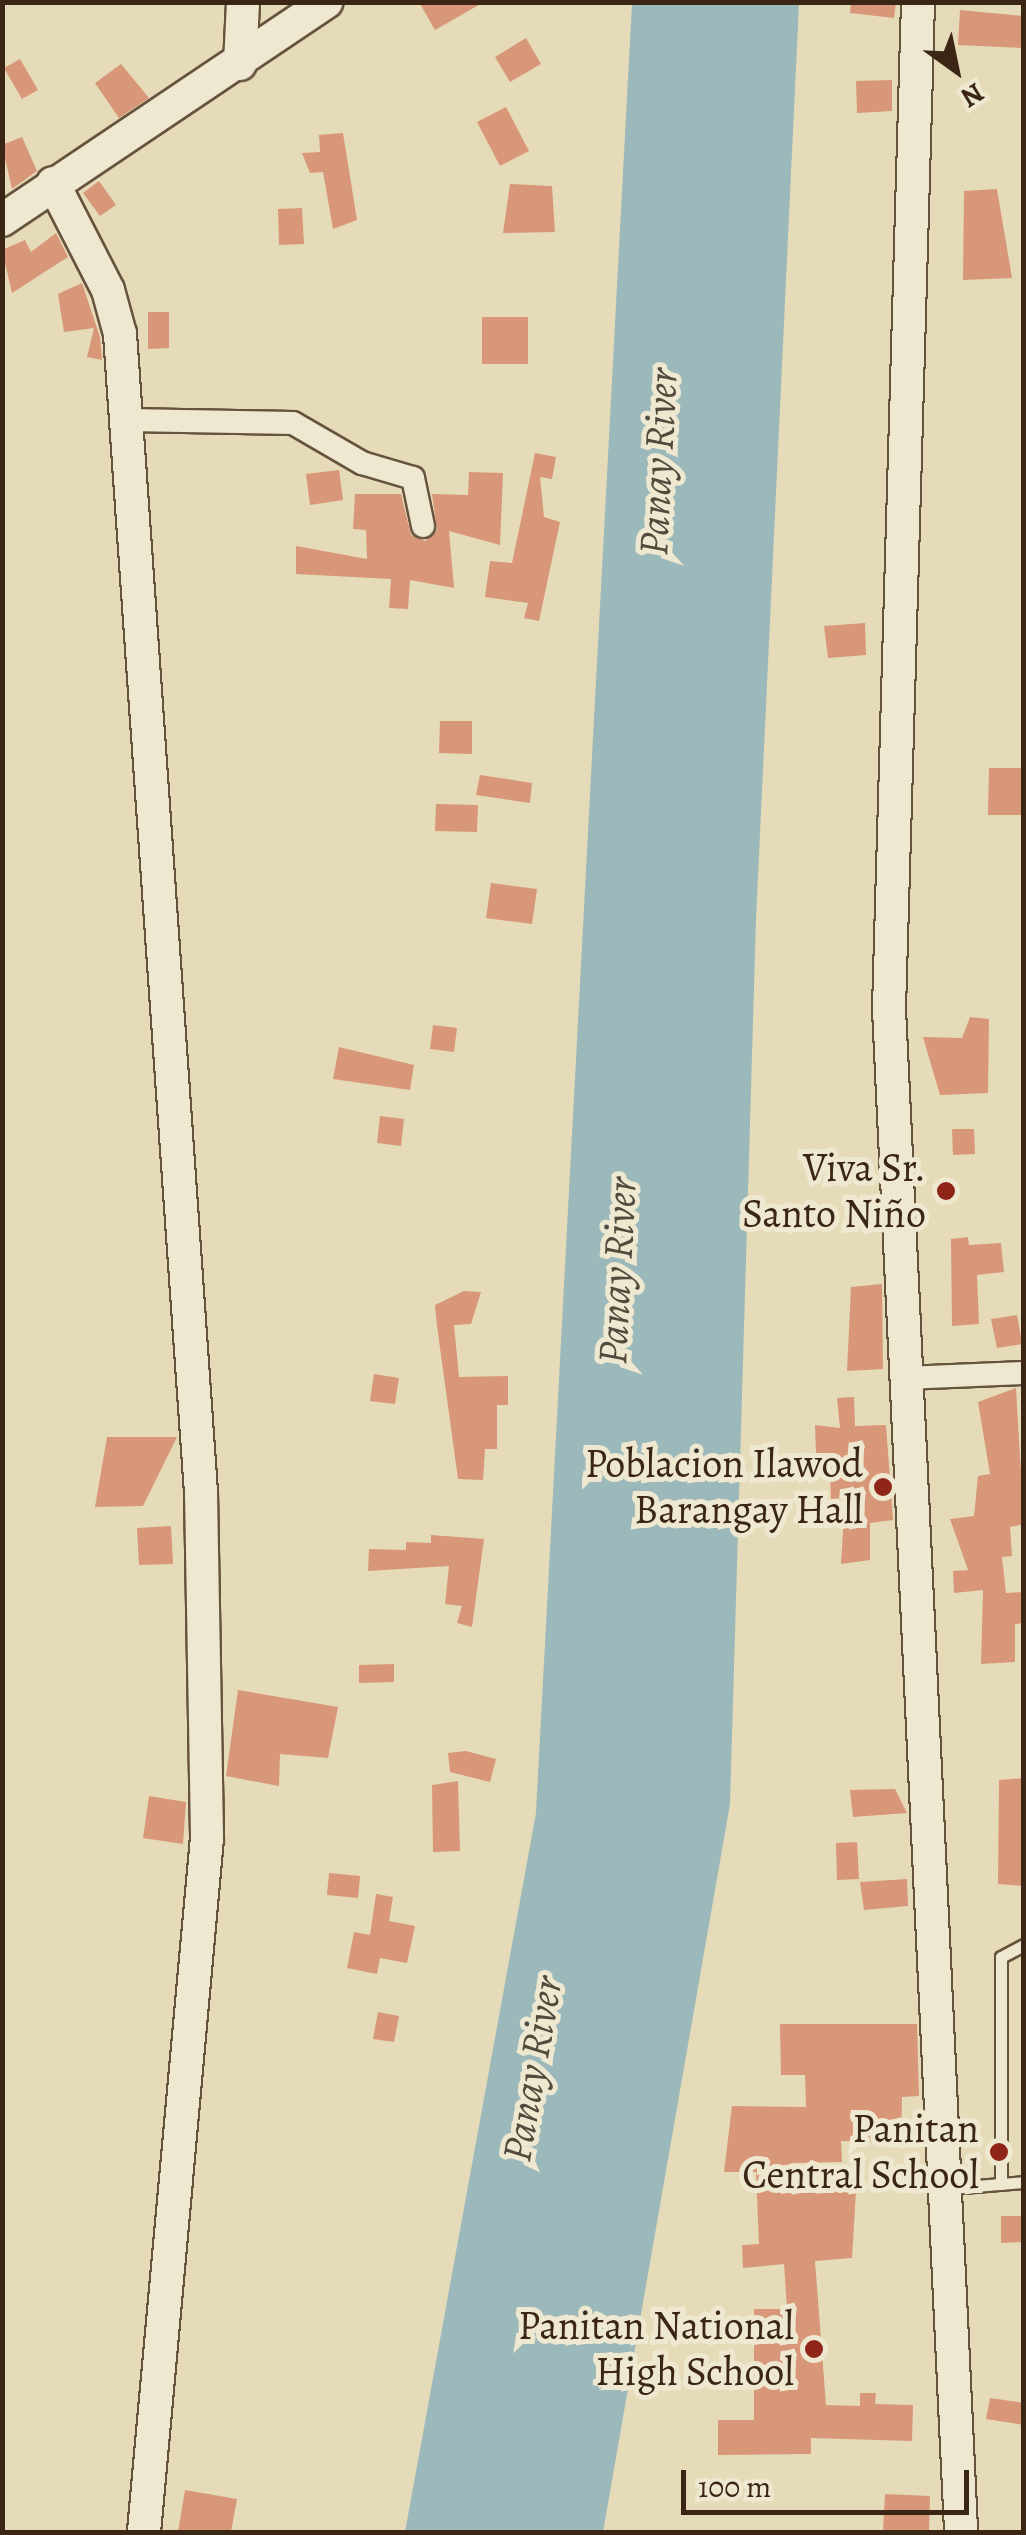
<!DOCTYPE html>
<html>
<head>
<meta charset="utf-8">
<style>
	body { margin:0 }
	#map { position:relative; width:1026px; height:2535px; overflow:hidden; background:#e5dbb8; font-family:Alegreya,serif }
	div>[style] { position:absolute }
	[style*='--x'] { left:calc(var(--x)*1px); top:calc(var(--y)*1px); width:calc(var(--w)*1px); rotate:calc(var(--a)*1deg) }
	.water>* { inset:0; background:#9bb8ba }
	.building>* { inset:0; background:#d89778 }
	.roads { filter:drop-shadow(2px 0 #66533e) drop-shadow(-2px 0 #66533e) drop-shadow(0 2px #66533e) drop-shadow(0 -2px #66533e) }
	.lane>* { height:11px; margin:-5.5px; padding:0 5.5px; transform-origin:5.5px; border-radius:5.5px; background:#eee8d1 }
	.street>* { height:22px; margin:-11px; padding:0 11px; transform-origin:11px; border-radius:11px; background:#eee8d1 }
	.secondary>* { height:32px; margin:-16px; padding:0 16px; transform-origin:16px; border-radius:16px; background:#eee8d1 }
	.dots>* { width:28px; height:28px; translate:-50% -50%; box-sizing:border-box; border:5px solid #eee8d1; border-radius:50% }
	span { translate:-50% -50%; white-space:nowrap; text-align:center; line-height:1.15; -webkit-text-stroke:10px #eee8d1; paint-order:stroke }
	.poi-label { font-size:40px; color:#3b2615 }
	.right { translate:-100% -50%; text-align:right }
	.water-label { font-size:42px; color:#534a3e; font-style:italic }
	.frame { position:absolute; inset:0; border:5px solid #3b2615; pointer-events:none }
	.north { position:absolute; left:906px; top:20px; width:100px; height:100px; -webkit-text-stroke:8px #eee8d1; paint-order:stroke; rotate:147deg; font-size:28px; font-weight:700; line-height:40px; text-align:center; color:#3b2615 }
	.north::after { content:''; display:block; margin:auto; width:35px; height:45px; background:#3b2615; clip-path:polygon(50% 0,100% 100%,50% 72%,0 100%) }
	.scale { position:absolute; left:681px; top:2470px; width:288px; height:45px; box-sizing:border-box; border:5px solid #3b2615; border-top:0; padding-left:12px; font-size:30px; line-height:35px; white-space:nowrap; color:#3b2615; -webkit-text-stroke:8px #eee8d1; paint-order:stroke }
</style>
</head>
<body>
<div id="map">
	<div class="water">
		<i style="clip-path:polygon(632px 3px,799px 3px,756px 919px,730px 1804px,603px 2532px,405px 2532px,536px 1813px)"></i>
	</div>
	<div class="building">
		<i style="clip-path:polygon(419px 2px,484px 2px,435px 30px)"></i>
		<i style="clip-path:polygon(851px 2px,896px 2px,894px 18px,850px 13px)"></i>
		<i style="clip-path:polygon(960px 10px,1024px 16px,1024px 48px,958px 45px)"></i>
		<i style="clip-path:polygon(526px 38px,541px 64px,510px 82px,495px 57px)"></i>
		<i style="clip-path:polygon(20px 59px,38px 90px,22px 99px,4px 68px)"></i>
		<i style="clip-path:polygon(121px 64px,149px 98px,119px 118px,95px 83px)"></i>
		<i style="clip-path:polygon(892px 80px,892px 111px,857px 113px,856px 81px)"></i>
		<i style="clip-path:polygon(506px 107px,529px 151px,500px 166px,477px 122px)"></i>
		<i style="clip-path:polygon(343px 133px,357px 220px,333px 229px,323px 172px,310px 173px,302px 153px,320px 152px,319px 135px)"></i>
		<i style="clip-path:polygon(22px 137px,37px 171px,12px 189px,2px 145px)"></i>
		<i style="clip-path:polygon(99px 181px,116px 205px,100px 216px,83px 193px)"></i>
		<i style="clip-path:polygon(510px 184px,552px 186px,555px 232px,503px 233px)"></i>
		<i style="clip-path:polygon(997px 189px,1012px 278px,963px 280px,964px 191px)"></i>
		<i style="clip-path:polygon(302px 208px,304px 244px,279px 245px,278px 209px)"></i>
		<i style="clip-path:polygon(56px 233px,68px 257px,12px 293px,2px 250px,25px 240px,31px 252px)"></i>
		<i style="clip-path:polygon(82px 283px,100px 337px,102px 360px,87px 357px,94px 328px,64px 332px,58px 294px)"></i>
		<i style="clip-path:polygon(148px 312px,169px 312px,169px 348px,148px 349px)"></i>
		<i style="clip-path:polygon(482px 317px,528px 317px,528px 364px,482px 364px)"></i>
		<i style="clip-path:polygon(535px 453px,556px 457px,552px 479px,540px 477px,544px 517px,560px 522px,539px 621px,524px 618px,528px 603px,485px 597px,490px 561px,512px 563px)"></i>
		<i style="clip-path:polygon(339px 470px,343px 500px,310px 505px,306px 474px)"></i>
		<i style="clip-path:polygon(469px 472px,503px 473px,500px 545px,449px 531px,454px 588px,410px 580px,408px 609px,389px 608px,391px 579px,296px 574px,296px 546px,367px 559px,366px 530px,353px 529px,355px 494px,401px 494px,411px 535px,425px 541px,437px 530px,432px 494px,468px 495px)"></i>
		<i style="clip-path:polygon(865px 623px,866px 655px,828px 658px,824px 626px)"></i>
		<i style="clip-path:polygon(440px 721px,472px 721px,472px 754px,439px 753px)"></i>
		<i style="clip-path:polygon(989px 768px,1024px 768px,1024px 815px,988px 815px)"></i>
		<i style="clip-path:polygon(480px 775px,532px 783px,530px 803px,476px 795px)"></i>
		<i style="clip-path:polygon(436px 804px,478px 805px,477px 832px,435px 831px)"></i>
		<i style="clip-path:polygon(491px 883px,537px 889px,532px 924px,486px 918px)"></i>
		<i style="clip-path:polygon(970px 1017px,989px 1019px,988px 1093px,940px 1095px,923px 1037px,962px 1038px)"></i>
		<i style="clip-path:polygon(433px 1025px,457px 1028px,454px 1052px,430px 1049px)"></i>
		<i style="clip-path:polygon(339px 1047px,414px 1065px,410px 1090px,333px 1079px)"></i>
		<i style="clip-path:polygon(380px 1116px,404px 1119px,401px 1146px,377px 1143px)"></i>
		<i style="clip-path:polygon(952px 1129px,974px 1129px,975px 1154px,953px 1155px)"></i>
		<i style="clip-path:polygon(968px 1237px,969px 1245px,1001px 1243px,1004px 1272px,977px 1275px,979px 1324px,952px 1326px,951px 1239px)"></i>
		<i style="clip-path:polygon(882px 1284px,883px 1369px,847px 1371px,851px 1287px)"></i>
		<i style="clip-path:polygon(464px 1291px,481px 1292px,471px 1324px,454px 1325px,459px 1377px,508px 1376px,508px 1405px,497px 1405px,497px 1449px,485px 1449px,483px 1480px,458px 1479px,437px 1326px,435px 1305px)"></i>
		<i style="clip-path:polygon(1017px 1315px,1022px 1344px,997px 1348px,991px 1319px)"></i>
		<i style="clip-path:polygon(374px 1374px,399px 1378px,395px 1404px,370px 1401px)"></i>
		<i style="clip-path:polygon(1016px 1388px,1024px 1524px,1010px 1527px,1012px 1556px,1002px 1557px,1006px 1593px,1024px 1592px,1024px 1623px,1015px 1624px,1015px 1662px,981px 1664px,983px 1590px,954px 1593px,953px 1571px,968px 1570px,950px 1519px,974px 1516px,978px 1476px,990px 1474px,978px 1402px)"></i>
		<i style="clip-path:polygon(854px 1397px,855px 1426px,886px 1425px,893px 1520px,870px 1523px,870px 1560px,841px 1564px,845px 1498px,831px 1499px,829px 1453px,816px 1453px,815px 1425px,840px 1428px,837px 1398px)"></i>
		<i style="clip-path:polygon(107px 1437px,177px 1437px,143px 1506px,95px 1507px)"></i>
		<i style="clip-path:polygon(171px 1526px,173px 1564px,139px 1565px,137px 1528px)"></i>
		<i style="clip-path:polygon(431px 1535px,484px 1539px,472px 1627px,457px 1623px,462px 1606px,445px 1604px,449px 1566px,368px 1571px,369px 1549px,406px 1550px,406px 1542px,431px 1543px)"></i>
		<i style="clip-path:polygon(394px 1664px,394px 1682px,359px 1683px,359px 1665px)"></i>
		<i style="clip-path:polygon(238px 1690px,338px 1707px,328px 1758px,280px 1754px,279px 1786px,226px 1776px)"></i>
		<i style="clip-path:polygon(466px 1751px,496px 1759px,490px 1782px,450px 1772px,448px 1753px)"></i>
		<i style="clip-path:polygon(1024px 1778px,1024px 1886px,998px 1884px,999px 1780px)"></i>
		<i style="clip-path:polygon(458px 1781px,460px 1851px,433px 1852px,432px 1785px)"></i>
		<i style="clip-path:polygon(895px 1789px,907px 1813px,853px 1817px,850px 1790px)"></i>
		<i style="clip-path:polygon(149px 1796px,186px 1802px,183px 1844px,143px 1838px)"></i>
		<i style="clip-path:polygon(857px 1842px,859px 1879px,837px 1880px,836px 1843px)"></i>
		<i style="clip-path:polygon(329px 1873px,360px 1876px,358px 1898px,327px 1895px)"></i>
		<i style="clip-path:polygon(907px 1879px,908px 1906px,864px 1910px,860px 1882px)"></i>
		<i style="clip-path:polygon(376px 1894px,393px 1897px,389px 1921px,415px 1926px,407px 1963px,380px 1958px,377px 1974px,347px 1968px,354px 1932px,370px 1935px)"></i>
		<i style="clip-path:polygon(378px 2012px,399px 2016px,394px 2042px,373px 2039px)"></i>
		<i style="clip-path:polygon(780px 2024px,917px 2024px,919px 2096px,902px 2097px,901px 2142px,841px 2141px,842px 2162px,791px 2163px,791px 2193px,856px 2191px,852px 2258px,815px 2261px,826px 2405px,860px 2406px,860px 2393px,876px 2393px,875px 2404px,913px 2405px,912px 2441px,811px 2438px,811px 2454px,718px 2455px,718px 2420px,754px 2420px,754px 2309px,787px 2309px,784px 2264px,743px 2268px,742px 2245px,759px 2244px,756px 2172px,724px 2172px,732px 2106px,806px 2107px,805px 2075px,781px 2075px)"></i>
		<i style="clip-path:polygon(1001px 2216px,1024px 2216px,1024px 2242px,1001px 2243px)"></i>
		<i style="clip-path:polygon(990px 2398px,1024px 2403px,1024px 2425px,986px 2419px)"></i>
		<i style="clip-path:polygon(185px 2490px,237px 2499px,231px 2532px,178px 2532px)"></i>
		<i style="clip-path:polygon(885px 2494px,930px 2496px,929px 2532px,883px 2532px)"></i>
	</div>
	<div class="roads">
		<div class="lane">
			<i style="--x:1001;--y:2184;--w:227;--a:-90"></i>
			<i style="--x:1001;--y:1957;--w:26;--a:-28"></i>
			<i style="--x:950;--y:2188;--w:74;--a:-4.6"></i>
		</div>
		<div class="street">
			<i style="--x:128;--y:420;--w:165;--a:1"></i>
			<i style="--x:293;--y:423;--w:80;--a:30.1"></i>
			<i style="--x:362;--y:463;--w:53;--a:16.4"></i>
			<i style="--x:413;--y:478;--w:49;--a:78.2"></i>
			<i style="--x:904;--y:1378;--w:120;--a:-2.4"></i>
		</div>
		<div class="secondary">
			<i style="--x:918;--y:2;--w:1007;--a:91.65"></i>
			<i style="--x:889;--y:1009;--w:1525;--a:87.29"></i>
			<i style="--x:240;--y:64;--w:62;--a:-87.2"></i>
			<i style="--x:53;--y:183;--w:120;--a:62.8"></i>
			<i style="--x:108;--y:290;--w:46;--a:74.7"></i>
			<i style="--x:120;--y:334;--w:1161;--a:86"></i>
			<i style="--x:201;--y:1492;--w:346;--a:89"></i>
			<i style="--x:207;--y:1838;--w:697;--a:95.19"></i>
			<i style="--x:2;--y:220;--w:391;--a:-33.9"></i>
		</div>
	</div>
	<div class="dots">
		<i style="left:946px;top:1191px;background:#8f2418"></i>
		<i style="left:883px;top:1487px;background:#8f2418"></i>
		<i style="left:999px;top:2152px;background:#8f2418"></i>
		<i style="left:814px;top:2349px;background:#8f2418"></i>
	</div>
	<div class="poi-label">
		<span class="right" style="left:926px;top:1191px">Viva Sr.<br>Santo Niño</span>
		<span class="right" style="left:863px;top:1487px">Poblacion Ilawod<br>Barangay Hall</span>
		<span class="right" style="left:979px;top:2152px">Panitan<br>Central School</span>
		<span class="right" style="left:794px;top:2349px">Panitan National<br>High School</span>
	</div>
	<div class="water-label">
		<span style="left:658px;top:462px;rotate:-87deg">Panay River</span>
		<span style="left:617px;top:1271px;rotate:-87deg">Panay River</span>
		<span style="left:532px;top:2069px;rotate:-80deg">Panay River</span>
	</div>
	<div class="frame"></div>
	<div class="north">N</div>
	<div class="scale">100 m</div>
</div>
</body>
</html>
